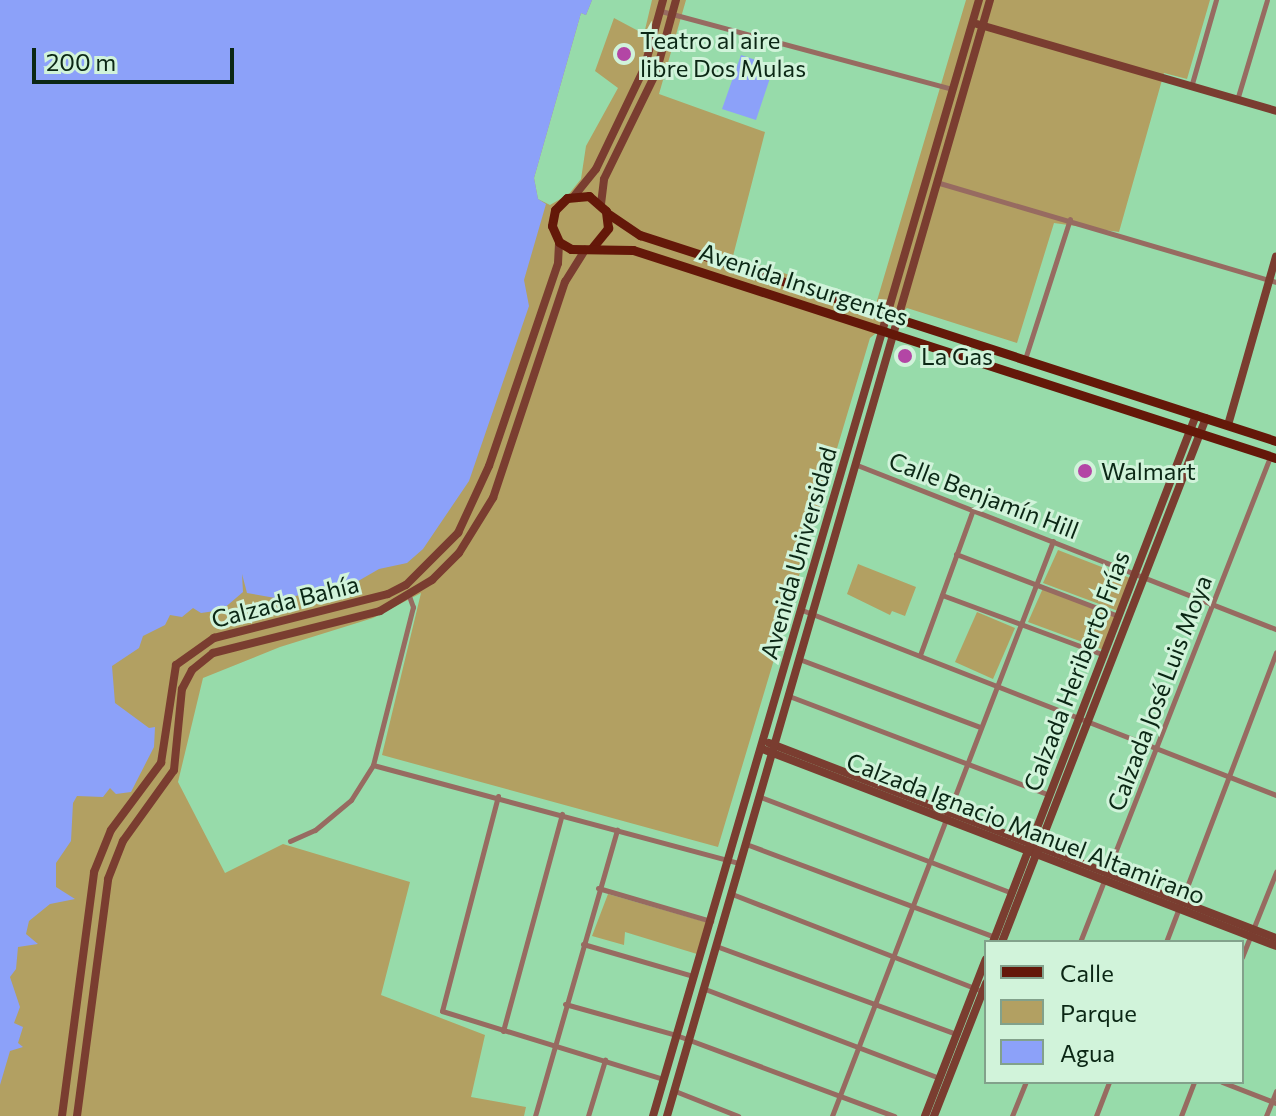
<!DOCTYPE html>
<html>
<head>
<meta charset="utf-8">
<style>
	body { margin:0 }
	#map { position:relative; width:1276px; height:1116px; overflow:hidden; background:#97dbaa; font-family:Commissioner,sans-serif }
	div>[style] { position:absolute }
	[style*='--x'] { left:calc(var(--x)*1px); top:calc(var(--y)*1px); width:calc(var(--w)*1px); rotate:calc(var(--a)*1deg) }
	.green>* { inset:0; background:#b2a062 }
	.water>* { inset:0; background:#8ca1f9 }
	.street>* { height:5px; margin:-2.5px; padding:0 2.5px; transform-origin:2.5px; border-radius:2.5px; background:#976b61 }
	.secondary>* { height:8px; margin:-4px; padding:0 4px; transform-origin:4px; border-radius:4px; background:#7a3d30 }
	.primary>* { height:9px; margin:-4.5px; padding:0 4.5px; transform-origin:4.5px; border-radius:4.5px; background:#641809 }
	.dots>* { width:22px; height:22px; translate:-50% -50%; box-sizing:border-box; border:4px solid #d1f3da; border-radius:50% }
	span { translate:-50% -50%; white-space:nowrap; text-align:center; line-height:1.15; -webkit-text-stroke:6px #d1f3da; paint-order:stroke }
	.poi-label { font-size:24px; color:#0b2715 }
	.left { translate:0 -50%; text-align:left }
	.street-label { font-size:24px; color:#0b2715 }
	.legend { position:absolute; left:984px; top:940px; width:260px; height:144px; box-sizing:border-box; background:#d1f3da; border:2px solid #82a18b; margin:0; padding:10px 14px; list-style:none; font-size:24px; color:#0b2715 }
	.legend li { display:flex; align-items:center; gap:16px; height:40px }
	.legend b { width:40px; border:2px solid #82a18b }
	.scale { position:absolute; left:32px; top:48px; width:202px; height:36px; box-sizing:border-box; border:4px solid #0b2715; border-top:0; padding-left:10px; font-size:24px; line-height:28px; white-space:nowrap; color:#0b2715; -webkit-text-stroke:6px #d1f3da; paint-order:stroke }
</style>
</head>
<body>
<div id="map">
	<div class="green">
		<i style="clip-path:polygon(0 0,592px 0,586px 15px,581px 13px,534px 178px,538px 199px,550px 205px,569px 194px,581px 179px,586px 146px,618px 88px,595px 71px,614px 18px,644px 34px,652px 0,686px 0,659px 94px,765px 132px,733px 256px,876px 304px,966px 0,1210px 0,1187px 79px,1164px 73px,1119px 232px,1054px 223px,1017px 343px,907px 308px,870px 338px,718px 847px,382px 755px,421px 593px,373px 618px,280px 647px,203px 678px,178px 782px,225px 873px,283px 844px,410px 882px,381px 995px,485px 1035px,471px 1097px,526px 1107px,524px 1116px,0 1116px)"></i>
		<i style="clip-path:polygon(1058px 550px,1130px 578px,1118px 611px,1043px 583px)"></i>
		<i style="clip-path:polygon(858px 564px,916px 587px,905px 616px,892px 611px,890px 615px,847px 594px)"></i>
		<i style="clip-path:polygon(1044px 586px,1116px 617px,1104px 650px,1028px 622px)"></i>
		<i style="clip-path:polygon(977px 612px,1015px 628px,993px 679px,955px 662px)"></i>
		<i style="clip-path:polygon(608px 894px,709px 923px,697px 954px,625px 932px,624px 945px,592px 936px)"></i>
	</div>
	<div class="water">
		<i style="clip-path:polygon(0 0,592px 0,586px 15px,581px 13px,534px 178px,538px 199px,546px 204px,524px 280px,529px 306px,469px 481px,423px 549px,407px 563px,379px 569px,353px 584px,281px 599px,247px 593px,242px 574px,243px 592px,222px 610px,201px 613px,193px 608px,182px 617px,170px 615px,165px 625px,143px 636px,139px 648px,112px 666px,115px 703px,149px 728px,155px 727px,154px 747px,131px 792px,116px 794px,110px 788px,103px 797px,77px 796px,73px 803px,71px 841px,56px 863px,56px 887px,75px 899px,50px 904px,29px 921px,26px 934px,38px 944px,18px 947px,16px 969px,10px 977px,20px 1007px,14px 1023px,23px 1027px,18px 1043px,23px 1047px,10px 1051px,0 1085px)"></i>
		<i style="clip-path:polygon(741px 55px,774px 66px,756px 120px,722px 109px)"></i>
	</div>
	<div class="street">
		<i style="--x:661;--y:11;--w:302;--a:15"></i>
		<i style="--x:1191;--y:87;--w:91;--a:-74"></i>
		<i style="--x:1237;--y:100;--w:104;--a:-73.3"></i>
		<i style="--x:936;--y:182;--w:354;--a:16.4"></i>
		<i style="--x:1025;--y:359;--w:147;--a:-72.2"></i>
		<i style="--x:857;--y:465;--w:450;--a:21.4"></i>
		<i style="--x:956;--y:554;--w:173;--a:20.9"></i>
		<i style="--x:942;--y:595;--w:173;--a:20.3"></i>
		<i style="--x:802;--y:610;--w:509;--a:21.32"></i>
		<i style="--x:920;--y:655;--w:155;--a:-70"></i>
		<i style="--x:799;--y:659;--w:193;--a:20.6"></i>
		<i style="--x:789;--y:696;--w:278;--a:20.8"></i>
		<i style="--x:373;--y:765;--w:380;--a:15"></i>
		<i style="--x:498;--y:796;--w:222;--a:104.6"></i>
		<i style="--x:442;--y:1011;--w:231;--a:17.1"></i>
		<i style="--x:758;--y:796;--w:272;--a:20.9"></i>
		<i style="--x:290;--y:841;--w:27;--a:-24"></i>
		<i style="--x:315;--y:830;--w:47;--a:-39.8"></i>
		<i style="--x:351;--y:800;--w:41;--a:-57.8"></i>
		<i style="--x:373;--y:765;--w:163;--a:-75.8"></i>
		<i style="--x:413;--y:607;--w:12;--a:-110"></i>
		<i style="--x:746;--y:844;--w:266;--a:20.5"></i>
		<i style="--x:598;--y:888;--w:118;--a:16.3"></i>
		<i style="--x:732;--y:894;--w:271;--a:21.2"></i>
		<i style="--x:1080;--y:942;--w:521;--a:-68.61"></i>
		<i style="--x:1166;--y:942;--w:310;--a:-69.2"></i>
		<i style="--x:583;--y:944;--w:115;--a:16.2"></i>
		<i style="--x:716;--y:946;--w:257;--a:20.1"></i>
		<i style="--x:1242;--y:957;--w:92;--a:-68.2"></i>
		<i style="--x:705;--y:989;--w:250;--a:20.8"></i>
		<i style="--x:565;--y:1004;--w:115;--a:15.6"></i>
		<i style="--x:676;--y:1035;--w:233;--a:20.4"></i>
		<i style="--x:503;--y:1031;--w:225;--a:-74.8"></i>
		<i style="--x:1222;--y:1082;--w:58;--a:21.3"></i>
		<i style="--x:675;--y:1091;--w:68;--a:21.6"></i>
		<i style="--x:535;--y:1116;--w:298;--a:-74"></i>
		<i style="--x:588;--y:1116;--w:59;--a:-73.1"></i>
		<i style="--x:832;--y:1116;--w:616;--a:-68.98"></i>
		<i style="--x:1012;--y:1116;--w:37;--a:-68"></i>
		<i style="--x:1096;--y:1116;--w:36;--a:-69"></i>
		<i style="--x:1181;--y:1116;--w:36;--a:-69"></i>
		<i style="--x:1266;--y:1116;--w:27;--a:-68"></i>
	</div>
	<div class="secondary">
		<i style="--x:977;--y:24;--w:311;--a:16.2"></i>
		<i style="--x:575;--y:195;--w:33;--a:-51"></i>
		<i style="--x:596;--y:169;--w:111;--a:-64.4"></i>
		<i style="--x:644;--y:69;--w:72;--a:-74.6"></i>
		<i style="--x:601;--y:204;--w:25;--a:-83"></i>
		<i style="--x:604;--y:179;--w:118;--a:-63.9"></i>
		<i style="--x:656;--y:73;--w:76;--a:-74.7"></i>
		<i style="--x:1228;--y:425;--w:175;--a:-74.1"></i>
		<i style="--x:769;--y:743;--w:543;--a:21.04"></i>
		<i style="--x:765;--y:750;--w:547;--a:20.98"></i>
		<i style="--x:993;--y:942;--w:565;--a:-68.93"></i>
		<i style="--x:1002;--y:942;--w:562;--a:-68.73"></i>
		<i style="--x:62;--y:1116;--w:246;--a:-82.5"></i>
		<i style="--x:94;--y:872;--w:45;--a:-68"></i>
		<i style="--x:111;--y:830;--w:84;--a:-53.3"></i>
		<i style="--x:161;--y:763;--w:99;--a:-81.3"></i>
		<i style="--x:176;--y:665;--w:47;--a:-35.4"></i>
		<i style="--x:214;--y:638;--w:179;--a:-14.2"></i>
		<i style="--x:388;--y:594;--w:20;--a:-27"></i>
		<i style="--x:406;--y:585;--w:74;--a:-45"></i>
		<i style="--x:458;--y:533;--w:74;--a:-65.2"></i>
		<i style="--x:489;--y:466;--w:214;--a:-71.2"></i>
		<i style="--x:558;--y:263;--w:21;--a:-87"></i>
		<i style="--x:77;--y:1116;--w:239;--a:-82.5"></i>
		<i style="--x:108;--y:879;--w:41;--a:-68.5"></i>
		<i style="--x:123;--y:841;--w:87;--a:-54.3"></i>
		<i style="--x:174;--y:770;--w:81;--a:-84.4"></i>
		<i style="--x:182;--y:689;--w:21;--a:-62"></i>
		<i style="--x:192;--y:670;--w:27;--a:-39"></i>
		<i style="--x:213;--y:653;--w:172;--a:-14.1"></i>
		<i style="--x:380;--y:611;--w:61;--a:-30.8"></i>
		<i style="--x:432;--y:580;--w:38;--a:-45"></i>
		<i style="--x:459;--y:553;--w:65;--a:-58.3"></i>
		<i style="--x:493;--y:498;--w:228;--a:-71.6"></i>
		<i style="--x:565;--y:282;--w:38;--a:-58"></i>
		<i style="--x:653;--y:1116;--w:1163;--a:-73.72"></i>
		<i style="--x:667;--y:1116;--w:1162;--a:-73.86"></i>
		<i style="--x:925;--y:1116;--w:168;--a:-68.8"></i>
		<i style="--x:934;--y:1116;--w:143;--a:-68.6"></i>
	</div>
	<div class="primary">
		<i style="--x:607;--y:213;--w:40;--a:34"></i>
		<i style="--x:640;--y:235;--w:669;--a:17.95"></i>
		<i style="--x:592;--y:248;--w:26;--a:-51"></i>
		<i style="--x:608;--y:228;--w:17;--a:-97"></i>
		<i style="--x:606;--y:211;--w:23;--a:-139"></i>
		<i style="--x:589;--y:196;--w:22;--a:175"></i>
		<i style="--x:567;--y:198;--w:17;--a:135"></i>
		<i style="--x:555;--y:210;--w:16;--a:101"></i>
		<i style="--x:552;--y:226;--w:17;--a:66"></i>
		<i style="--x:559;--y:242;--w:14;--a:30"></i>
		<i style="--x:571;--y:249;--w:62;--a:0.9"></i>
		<i style="--x:633;--y:250;--w:676;--a:17.93"></i>
	</div>
	<div class="dots">
		<i style="left:624px;top:54px;background:#b346a5"></i>
		<i style="left:905px;top:356px;background:#b346a5"></i>
		<i style="left:1085px;top:471px;background:#b346a5"></i>
	</div>
	<div class="poi-label">
		<span class="left" style="left:640px;top:54px">Teatro al aire<br>libre Dos Mulas</span>
		<span class="left" style="left:921px;top:356px">La Gas</span>
		<span class="left" style="left:1101px;top:471px">Walmart</span>
	</div>
	<div class="street-label">
		<span style="left:804px;top:284px;rotate:18deg">Avenida Insurgentes</span>
		<span style="left:984px;top:495px;rotate:21deg">Calle Benjamín Hill</span>
		<span style="left:798px;top:553px;rotate:-74deg">Avenida Universidad</span>
		<span style="left:285px;top:601px;rotate:-14deg">Calzada Bahía</span>
		<span style="left:1076px;top:671px;rotate:-69deg">Calzada Heriberto Frías</span>
		<span style="left:1159px;top:693px;rotate:-69deg">Calzada José Luis Moya</span>
		<span style="left:1026px;top:828px;rotate:21deg">Calzada Ignacio Manuel Altamirano</span>
	</div>
	<ul class="legend">
	<li><b style="height:10px;background:#641809"></b>Calle</li>
	<li><b style="height:22px;background:#b2a062"></b>Parque</li>
	<li><b style="height:22px;background:#8ca1f9"></b>Agua</li>
	</ul>
	<div class="scale">200 m</div>
</div>
</body>
</html>
